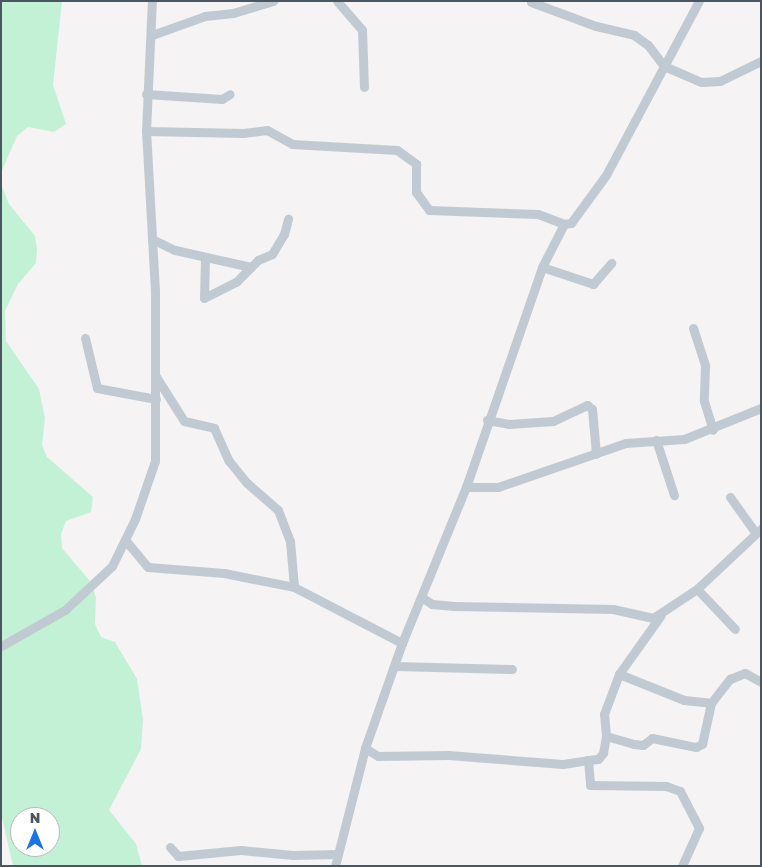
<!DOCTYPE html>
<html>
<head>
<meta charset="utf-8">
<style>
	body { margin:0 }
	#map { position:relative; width:762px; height:867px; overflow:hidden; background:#f5f3f3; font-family:"Golos Text",sans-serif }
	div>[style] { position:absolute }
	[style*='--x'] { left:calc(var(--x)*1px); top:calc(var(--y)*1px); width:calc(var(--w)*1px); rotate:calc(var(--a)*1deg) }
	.green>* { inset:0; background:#c3f1d5 }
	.minor>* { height:9px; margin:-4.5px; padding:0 4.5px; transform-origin:4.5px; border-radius:4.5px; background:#c1cad2 }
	span { translate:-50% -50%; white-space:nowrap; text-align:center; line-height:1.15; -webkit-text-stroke:4px #fff; paint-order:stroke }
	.frame { position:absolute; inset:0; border:2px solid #4a5661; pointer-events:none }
	.north { position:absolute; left:10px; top:807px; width:50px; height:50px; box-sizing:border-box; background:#fff; border:1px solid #b7bbc0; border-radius:50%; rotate:0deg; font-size:14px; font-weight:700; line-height:20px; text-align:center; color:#4a5661 }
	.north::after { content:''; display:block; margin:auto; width:18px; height:22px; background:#1a73e8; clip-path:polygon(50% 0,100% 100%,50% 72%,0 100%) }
</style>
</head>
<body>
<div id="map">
	<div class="green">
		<i style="clip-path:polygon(1px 1px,62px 1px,53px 85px,66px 124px,54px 132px,28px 127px,17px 136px,1px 173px)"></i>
		<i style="clip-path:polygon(evenodd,1px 184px,9px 204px,35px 236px,37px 249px,36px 263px,18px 284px,5px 311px,6px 341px,39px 389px,45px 418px,42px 445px,47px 457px,93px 497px,91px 512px,66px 521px,61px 534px,62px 548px,89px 580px,96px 597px,95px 624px,101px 637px,115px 642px,137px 679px,143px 720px,141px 749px,109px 810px,136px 844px,142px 866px,13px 866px,1px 813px,1px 184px,20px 817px,50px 817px,50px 847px,20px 847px,20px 817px)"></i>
	</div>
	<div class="minor">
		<i style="--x:337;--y:1;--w:38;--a:49"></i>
		<i style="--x:362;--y:30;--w:57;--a:88"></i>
		<i style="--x:531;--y:2;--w:69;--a:20.3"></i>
		<i style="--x:596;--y:26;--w:39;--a:13"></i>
		<i style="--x:634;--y:35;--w:17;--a:36"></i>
		<i style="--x:648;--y:45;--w:26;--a:53"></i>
		<i style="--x:664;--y:66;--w:40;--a:23.4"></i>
		<i style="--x:701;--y:82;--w:19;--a:-3"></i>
		<i style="--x:720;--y:81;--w:46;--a:-26"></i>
		<i style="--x:152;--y:35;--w:56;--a:-19.7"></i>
		<i style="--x:205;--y:16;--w:28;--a:-6"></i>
		<i style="--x:233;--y:13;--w:42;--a:-16.7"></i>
		<i style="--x:146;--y:94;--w:76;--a:3.8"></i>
		<i style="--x:222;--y:99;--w:9;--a:-32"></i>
		<i style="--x:146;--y:131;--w:97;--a:1.2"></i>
		<i style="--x:243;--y:133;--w:24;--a:-7"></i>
		<i style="--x:267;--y:130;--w:29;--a:29"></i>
		<i style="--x:292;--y:144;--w:105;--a:3.3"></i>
		<i style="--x:397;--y:150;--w:24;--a:36"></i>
		<i style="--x:416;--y:164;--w:28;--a:90"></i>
		<i style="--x:416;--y:192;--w:22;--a:54"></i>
		<i style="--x:429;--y:210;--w:109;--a:2.1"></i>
		<i style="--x:538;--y:214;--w:28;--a:21"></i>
		<i style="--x:152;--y:239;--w:25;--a:26"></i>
		<i style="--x:175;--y:250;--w:78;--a:12.6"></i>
		<i style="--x:205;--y:258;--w:40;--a:91.4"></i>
		<i style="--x:204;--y:298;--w:36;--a:-27"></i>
		<i style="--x:236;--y:282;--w:31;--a:-45"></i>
		<i style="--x:258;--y:260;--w:15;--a:-23"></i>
		<i style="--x:272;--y:254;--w:23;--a:-59"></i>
		<i style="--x:284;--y:234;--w:16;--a:-75"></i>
		<i style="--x:542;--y:267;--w:54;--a:18.4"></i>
		<i style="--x:593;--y:284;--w:28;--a:-49"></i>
		<i style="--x:693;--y:328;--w:40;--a:72"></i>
		<i style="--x:705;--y:366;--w:35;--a:92"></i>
		<i style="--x:704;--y:401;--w:30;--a:73"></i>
		<i style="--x:85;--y:338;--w:51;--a:76.5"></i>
		<i style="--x:97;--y:388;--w:60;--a:10.6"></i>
		<i style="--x:155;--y:375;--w:54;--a:57.8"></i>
		<i style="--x:184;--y:421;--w:31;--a:13"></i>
		<i style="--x:214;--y:428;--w:36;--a:66"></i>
		<i style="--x:229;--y:461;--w:28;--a:51"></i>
		<i style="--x:247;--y:483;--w:41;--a:41.1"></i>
		<i style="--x:278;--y:510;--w:33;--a:69"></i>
		<i style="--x:290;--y:541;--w:46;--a:85"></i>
		<i style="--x:487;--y:420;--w:22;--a:10"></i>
		<i style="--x:509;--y:424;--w:44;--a:-3.9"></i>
		<i style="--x:553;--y:421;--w:38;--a:-25"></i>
		<i style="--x:587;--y:405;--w:6;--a:39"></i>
		<i style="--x:592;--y:409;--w:45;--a:84.9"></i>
		<i style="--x:656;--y:440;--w:58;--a:71.9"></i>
		<i style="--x:466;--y:487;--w:32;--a:0"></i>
		<i style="--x:498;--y:487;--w:135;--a:-19"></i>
		<i style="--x:626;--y:443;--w:58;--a:-3.9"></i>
		<i style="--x:684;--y:439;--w:83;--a:-21.9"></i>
		<i style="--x:730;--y:497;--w:43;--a:54.5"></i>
		<i style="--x:126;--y:541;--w:34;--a:50"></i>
		<i style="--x:148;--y:567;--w:76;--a:4.5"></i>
		<i style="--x:224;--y:573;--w:71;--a:11.3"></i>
		<i style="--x:294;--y:587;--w:122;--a:27.4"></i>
		<i style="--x:697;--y:589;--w:55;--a:46.5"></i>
		<i style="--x:423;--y:598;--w:11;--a:34"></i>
		<i style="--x:432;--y:604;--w:22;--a:5"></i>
		<i style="--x:454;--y:606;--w:159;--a:1.1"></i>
		<i style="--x:613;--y:609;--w:41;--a:12.7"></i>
		<i style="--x:653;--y:618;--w:53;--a:-33.4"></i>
		<i style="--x:697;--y:589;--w:88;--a:-43.2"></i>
		<i style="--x:1;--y:646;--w:73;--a:-29.4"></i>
		<i style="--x:65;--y:610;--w:64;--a:-43.1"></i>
		<i style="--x:112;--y:566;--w:52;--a:-63.9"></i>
		<i style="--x:135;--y:519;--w:61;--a:-71"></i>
		<i style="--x:155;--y:461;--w:170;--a:-90"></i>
		<i style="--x:155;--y:291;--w:160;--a:-93.2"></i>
		<i style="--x:146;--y:131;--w:130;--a:-87.4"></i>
		<i style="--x:395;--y:666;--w:117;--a:1.5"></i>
		<i style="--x:619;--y:674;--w:70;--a:21.8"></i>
		<i style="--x:684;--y:700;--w:27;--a:6"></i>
		<i style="--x:606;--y:736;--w:22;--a:-95"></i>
		<i style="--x:604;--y:714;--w:43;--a:-69.4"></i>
		<i style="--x:619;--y:674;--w:72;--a:-54.6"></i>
		<i style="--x:365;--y:748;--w:15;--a:32"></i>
		<i style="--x:378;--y:756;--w:70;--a:-0.8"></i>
		<i style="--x:448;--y:755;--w:115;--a:4.5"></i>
		<i style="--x:563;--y:764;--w:25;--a:-9"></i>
		<i style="--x:588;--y:760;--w:25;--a:85"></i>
		<i style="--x:590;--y:785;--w:76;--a:0.8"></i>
		<i style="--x:666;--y:786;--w:15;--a:20"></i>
		<i style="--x:680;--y:791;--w:42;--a:62.8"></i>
		<i style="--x:699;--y:828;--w:42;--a:114.1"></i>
		<i style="--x:588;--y:760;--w:10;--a:-6"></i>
		<i style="--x:598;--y:759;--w:8;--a:-50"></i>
		<i style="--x:603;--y:753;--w:17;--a:-80"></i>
		<i style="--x:606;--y:736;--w:29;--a:16"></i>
		<i style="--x:634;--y:744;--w:9;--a:6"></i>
		<i style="--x:643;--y:745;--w:11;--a:-38"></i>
		<i style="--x:652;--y:738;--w:45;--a:11.6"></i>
		<i style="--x:696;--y:747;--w:7;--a:-27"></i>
		<i style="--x:702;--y:744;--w:42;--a:-77.6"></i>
		<i style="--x:711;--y:703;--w:31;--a:-52"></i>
		<i style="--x:730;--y:679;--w:16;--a:-22"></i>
		<i style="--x:745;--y:673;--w:18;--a:29"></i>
		<i style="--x:170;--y:847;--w:12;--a:48"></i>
		<i style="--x:178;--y:856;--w:63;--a:-5.4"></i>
		<i style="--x:241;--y:850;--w:52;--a:5.5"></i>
		<i style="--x:293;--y:855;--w:44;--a:-1.3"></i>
		<i style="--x:335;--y:866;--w:122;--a:-75.7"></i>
		<i style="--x:365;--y:748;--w:111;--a:-70.6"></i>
		<i style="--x:402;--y:643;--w:169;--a:-67.7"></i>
		<i style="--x:466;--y:487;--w:233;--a:-70.9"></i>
		<i style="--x:542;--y:267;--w:48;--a:-62.9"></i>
		<i style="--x:564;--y:224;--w:7;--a:-8"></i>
		<i style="--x:571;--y:223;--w:59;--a:-53.9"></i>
		<i style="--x:606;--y:175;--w:197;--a:-61.9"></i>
	</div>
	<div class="frame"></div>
	<div class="north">N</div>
</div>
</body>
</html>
